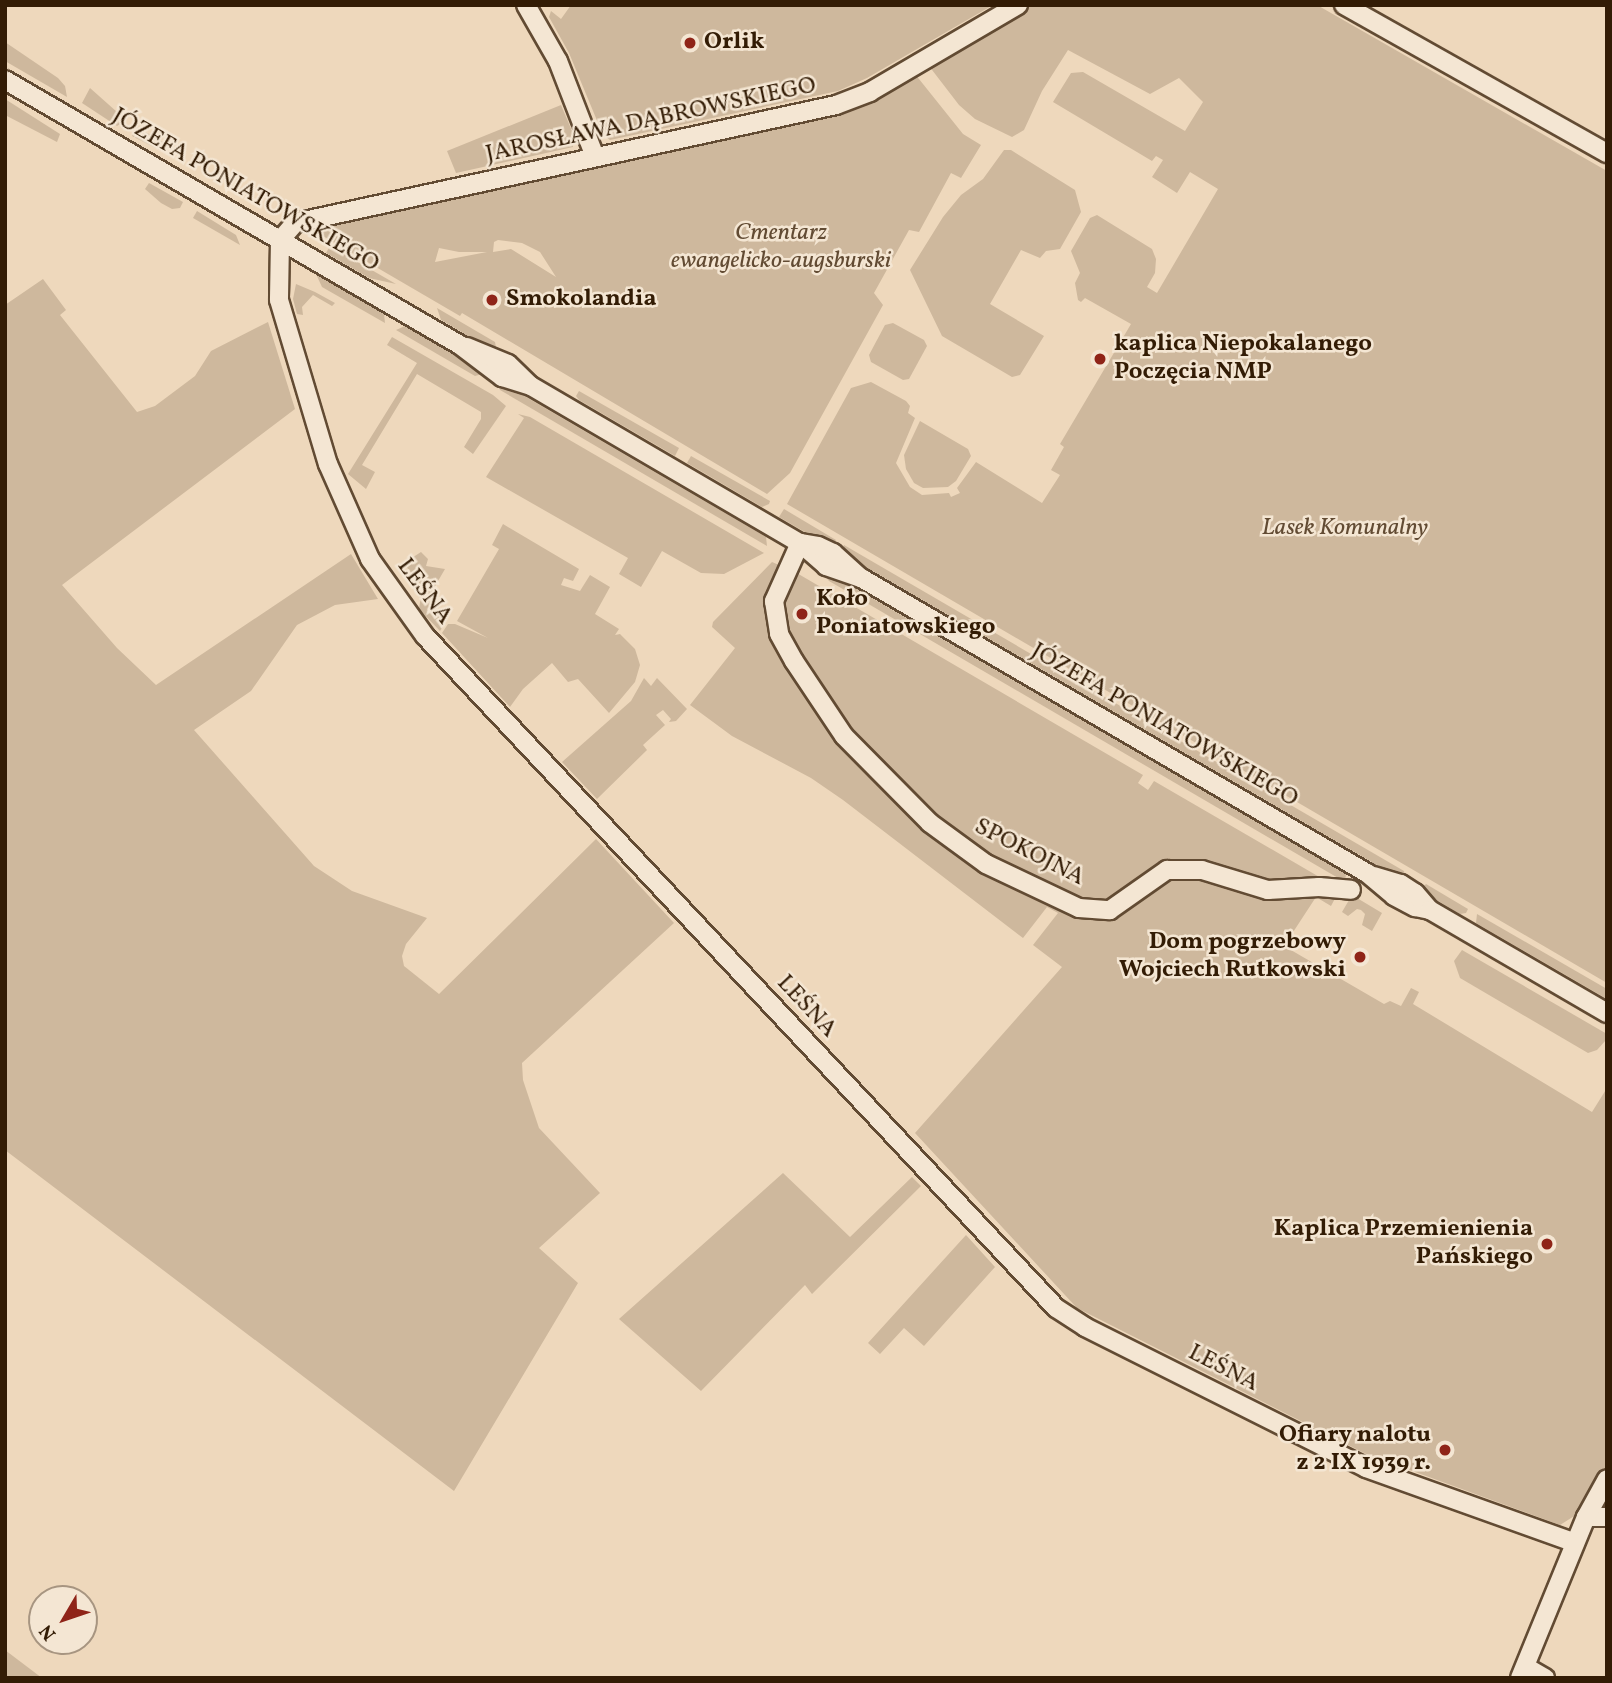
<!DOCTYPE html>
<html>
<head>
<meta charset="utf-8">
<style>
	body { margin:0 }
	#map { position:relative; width:1612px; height:1683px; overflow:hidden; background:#eed8bc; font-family:Vollkorn,serif }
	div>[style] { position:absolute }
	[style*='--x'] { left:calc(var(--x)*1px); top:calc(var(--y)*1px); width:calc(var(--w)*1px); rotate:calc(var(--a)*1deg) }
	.green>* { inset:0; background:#ceb89d }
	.roads { filter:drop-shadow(2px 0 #624b33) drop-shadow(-2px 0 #624b33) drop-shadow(0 2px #624b33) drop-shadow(0 -2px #624b33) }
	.minor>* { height:18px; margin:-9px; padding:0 9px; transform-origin:9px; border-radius:9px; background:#f4e6d3 }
	.dots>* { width:19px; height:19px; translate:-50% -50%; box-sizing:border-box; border:4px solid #f4e6d3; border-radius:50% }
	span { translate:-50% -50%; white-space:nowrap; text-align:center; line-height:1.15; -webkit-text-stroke:5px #f4e6d3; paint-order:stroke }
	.poi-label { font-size:24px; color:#331c05; font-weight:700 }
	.left { translate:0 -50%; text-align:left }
	.right { translate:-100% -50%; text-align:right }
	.street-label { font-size:24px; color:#331c05 }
	.park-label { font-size:24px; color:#624b33; font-style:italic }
	.frame { position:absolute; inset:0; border:7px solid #331c05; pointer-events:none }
	.north { position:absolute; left:28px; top:1585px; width:70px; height:70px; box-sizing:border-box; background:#f4e6d3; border:2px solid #a79581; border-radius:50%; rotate:231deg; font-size:19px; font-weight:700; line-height:28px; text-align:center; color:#331c05 }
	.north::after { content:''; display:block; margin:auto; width:24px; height:32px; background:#8f2418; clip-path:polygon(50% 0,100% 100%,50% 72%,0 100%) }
</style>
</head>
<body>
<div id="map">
	<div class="green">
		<i style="clip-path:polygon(571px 5px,993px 5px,867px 78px,838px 91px,610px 140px,603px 135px,569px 53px,549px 17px,551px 11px,561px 19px)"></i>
		<i style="clip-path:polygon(1032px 5px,1317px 5px,1607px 171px,1607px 983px,787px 504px,851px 388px,871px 382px,906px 401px,910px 406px,908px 413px,915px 418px,896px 463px,910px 487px,922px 495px,949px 493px,951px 497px,960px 493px,957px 488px,976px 462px,1042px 503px,1060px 475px,1051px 470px,1064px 447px,1060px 444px,1131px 324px,1085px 298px,1081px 302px,1078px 300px,1075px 283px,1080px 273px,1071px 251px,1090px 218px,1097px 215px,1152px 249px,1156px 259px,1155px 273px,1147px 287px,1157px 293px,1218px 189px,1190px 172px,1177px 193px,1152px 177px,1163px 160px,1156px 156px,1152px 161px,1053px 102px,1071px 73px,1083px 72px,1185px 131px,1203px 102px,1179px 78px,1150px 94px,1068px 50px,1042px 91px,1024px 130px,1012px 137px,975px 119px,959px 105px,929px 66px)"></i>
		<i style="clip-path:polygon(5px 42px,58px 78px,65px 86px,67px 97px,5px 61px)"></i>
		<i style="clip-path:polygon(evenodd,915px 74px,963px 134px,981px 145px,961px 178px,951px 173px,919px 232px,909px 230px,874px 293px,883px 305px,790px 473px,767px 494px,462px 313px,460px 316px,316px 232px,320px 225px,826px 115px,862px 105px,915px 74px,498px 240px,522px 243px,540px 252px,556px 277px,511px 249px,493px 252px,494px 242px,498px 240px,915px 74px,439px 248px,459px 252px,487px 252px,435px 262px,439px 248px)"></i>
		<i style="clip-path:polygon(90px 88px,126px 120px,117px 126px,82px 103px)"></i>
		<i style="clip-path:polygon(5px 99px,60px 134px,57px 142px,5px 115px)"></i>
		<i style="clip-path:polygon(561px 105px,572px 131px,573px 147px,456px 173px,447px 151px)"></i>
		<i style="clip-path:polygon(135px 125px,135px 126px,170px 146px,161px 151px,132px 136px)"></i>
		<i style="clip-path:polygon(1004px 150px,1011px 150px,1075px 190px,1081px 212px,1060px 249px,1046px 251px,1040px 258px,1021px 250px,990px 304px,1044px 336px,1020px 375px,1012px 377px,942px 336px,910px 270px,943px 217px,961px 195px,983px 179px)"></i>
		<i style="clip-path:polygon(149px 183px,183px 202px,180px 208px,172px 209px,161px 203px,145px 189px)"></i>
		<i style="clip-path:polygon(197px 211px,236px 235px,240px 245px,193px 218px)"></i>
		<i style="clip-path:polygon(330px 246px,396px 284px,369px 278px,326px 253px)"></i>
		<i style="clip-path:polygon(316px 274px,384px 314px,385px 323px,322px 287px)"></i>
		<i style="clip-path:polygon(43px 279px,66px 310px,60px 315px,137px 412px,155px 406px,195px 376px,211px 351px,268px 322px,295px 409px,62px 585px,117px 648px,156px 685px,351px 554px,378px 599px,335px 605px,297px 625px,251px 691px,194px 730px,314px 866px,352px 891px,427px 918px,406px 944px,402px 956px,404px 966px,439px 994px,596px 839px,674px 923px,522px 1063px,523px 1080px,539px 1128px,600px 1193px,539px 1248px,578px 1283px,454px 1491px,5px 1150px,5px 305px)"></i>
		<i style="clip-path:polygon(296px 284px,315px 292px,335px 303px,332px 306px,313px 295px,302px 307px,303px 315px,297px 314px,293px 299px)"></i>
		<i style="clip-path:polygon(437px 308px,495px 342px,497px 353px,441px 320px)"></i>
		<i style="clip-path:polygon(893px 323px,924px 340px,927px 346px,909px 379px,903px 380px,871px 362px,869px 355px,885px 325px)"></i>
		<i style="clip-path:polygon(405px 326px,486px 373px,475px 376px,396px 330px)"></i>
		<i style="clip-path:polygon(392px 337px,493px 395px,506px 406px,473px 454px,464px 447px,481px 419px,481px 412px,417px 374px,362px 465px,375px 472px,366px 489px,348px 474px,417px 363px,387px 345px)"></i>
		<i style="clip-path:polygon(497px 380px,766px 537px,767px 546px,500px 390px)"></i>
		<i style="clip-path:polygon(579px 391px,679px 448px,675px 456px,579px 400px,576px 396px)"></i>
		<i style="clip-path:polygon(518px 414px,530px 417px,764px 553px,724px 574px,701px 573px,662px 551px,641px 587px,619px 574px,628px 558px,486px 477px,524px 418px)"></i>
		<i style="clip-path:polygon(920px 421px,968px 449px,971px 456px,956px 481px,948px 487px,923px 488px,914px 483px,906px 469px,904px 455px)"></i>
		<i style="clip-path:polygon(691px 456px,770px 501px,769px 504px,762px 507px,687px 463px)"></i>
		<i style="clip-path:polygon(784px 509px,836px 540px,833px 545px,829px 546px,779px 517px)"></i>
		<i style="clip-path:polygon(503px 524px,579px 569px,573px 581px,564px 578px,561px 585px,580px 591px,590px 575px,610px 587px,595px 614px,619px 629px,615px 635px,620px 634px,635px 649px,640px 665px,635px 682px,609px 713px,578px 679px,568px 682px,552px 663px,523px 689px,510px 707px,442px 633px,448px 624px,455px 624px,488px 638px,457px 621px,499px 549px,492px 545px)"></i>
		<i style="clip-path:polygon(844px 545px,1404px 871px,1406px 882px,840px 552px)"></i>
		<i style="clip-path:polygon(421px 552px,428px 559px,426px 566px,445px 569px,427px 600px,437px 606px,436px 612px,444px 617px,445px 623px,440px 631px,419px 609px,422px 589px,404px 563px)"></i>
		<i style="clip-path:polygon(772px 562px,795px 572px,1143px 775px,1138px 783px,1148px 790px,1154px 781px,1340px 889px,1331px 906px,1316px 897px,1284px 946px,1384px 1004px,1390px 1001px,1401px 1006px,1411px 988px,1419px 992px,1413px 1004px,1592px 1112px,1607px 1088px,1607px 1468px,1601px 1472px,1579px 1513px,1560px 1525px,1366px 1454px,1077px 1308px,915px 1133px,1062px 967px,1033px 945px,1058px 913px,1047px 907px,1023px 938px,843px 800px,811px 778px,732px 736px,690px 705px,735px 648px,712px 627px,713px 622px)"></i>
		<i style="clip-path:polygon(829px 573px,1346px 874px,1345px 882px,829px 581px,825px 576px)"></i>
		<i style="clip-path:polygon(644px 678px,651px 686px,657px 678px,687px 709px,676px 721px,669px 722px,671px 719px,663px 710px,656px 715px,665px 725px,643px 745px,647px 750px,597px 799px,562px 762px,631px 701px)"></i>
		<i style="clip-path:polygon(1426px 884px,1468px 909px,1466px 913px,1460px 914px,1420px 890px)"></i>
		<i style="clip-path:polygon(1352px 895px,1382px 913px,1372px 931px,1362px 925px,1365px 914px,1361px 910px,1357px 909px,1348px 916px,1342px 912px)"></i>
		<i style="clip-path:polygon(1477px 914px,1607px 989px,1607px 999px,1476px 923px)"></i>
		<i style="clip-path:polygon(1462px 950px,1607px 1034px,1606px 1040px,1597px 1050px,1588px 1053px,1460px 978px,1454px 961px)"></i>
		<i style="clip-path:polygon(783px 1173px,850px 1237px,912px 1177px,921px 1186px,812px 1294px,805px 1285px,701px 1391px,619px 1319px)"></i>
		<i style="clip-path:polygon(966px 1235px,995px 1267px,924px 1346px,904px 1328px,880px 1354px,868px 1343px)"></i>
		<i style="clip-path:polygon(5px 1650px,42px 1678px,5px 1678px)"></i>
	</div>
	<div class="roads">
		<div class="minor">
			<i style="--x:526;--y:5;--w:64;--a:60.3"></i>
			<i style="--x:558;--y:61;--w:103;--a:68.9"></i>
			<i style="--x:1018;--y:5;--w:172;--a:149.6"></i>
			<i style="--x:870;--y:92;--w:36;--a:159"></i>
			<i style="--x:836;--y:105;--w:554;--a:167.7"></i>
			<i style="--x:295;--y:223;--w:23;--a:131"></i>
			<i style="--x:280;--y:240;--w:60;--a:91"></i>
			<i style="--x:279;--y:300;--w:171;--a:73.4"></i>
			<i style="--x:328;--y:464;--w:104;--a:66.1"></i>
			<i style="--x:370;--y:559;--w:95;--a:54.5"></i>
			<i style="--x:425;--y:636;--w:922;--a:46.8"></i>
			<i style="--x:1056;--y:1308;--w:35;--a:33"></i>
			<i style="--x:1085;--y:1327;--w:314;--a:26.6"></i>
			<i style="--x:1366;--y:1468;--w:222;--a:19.7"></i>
			<i style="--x:1344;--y:5;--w:302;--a:29.4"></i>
			<i style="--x:5;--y:80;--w:527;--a:30.22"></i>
			<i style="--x:460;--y:345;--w:53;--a:37.3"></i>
			<i style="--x:502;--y:377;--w:30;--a:17"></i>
			<i style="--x:531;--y:386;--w:311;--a:30.3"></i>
			<i style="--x:800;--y:543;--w:35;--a:41"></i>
			<i style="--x:826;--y:566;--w:39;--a:19"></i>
			<i style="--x:863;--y:579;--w:583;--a:30.26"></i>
			<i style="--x:1367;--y:873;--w:35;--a:40"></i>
			<i style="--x:1394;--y:896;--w:24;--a:28"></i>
			<i style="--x:1415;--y:907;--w:15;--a:11"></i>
			<i style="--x:467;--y:347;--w:44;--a:22.5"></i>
			<i style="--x:508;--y:364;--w:29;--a:44"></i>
			<i style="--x:800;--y:543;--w:64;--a:114.1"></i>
			<i style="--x:774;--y:601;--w:33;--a:81"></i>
			<i style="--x:779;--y:634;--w:31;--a:61"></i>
			<i style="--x:794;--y:661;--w:90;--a:56.3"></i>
			<i style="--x:844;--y:736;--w:122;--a:45.3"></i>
			<i style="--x:930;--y:823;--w:69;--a:36.2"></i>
			<i style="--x:986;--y:864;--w:103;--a:25.3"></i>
			<i style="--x:1079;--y:908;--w:31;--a:4"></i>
			<i style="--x:1110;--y:910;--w:70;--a:-35.1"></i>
			<i style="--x:1167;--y:870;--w:35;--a:0"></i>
			<i style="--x:1202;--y:870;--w:69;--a:16.9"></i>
			<i style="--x:1268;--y:890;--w:51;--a:-3.4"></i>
			<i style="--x:1319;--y:887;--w:32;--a:5"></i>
			<i style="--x:800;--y:543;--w:18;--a:9"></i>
			<i style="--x:818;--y:546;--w:17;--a:25"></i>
			<i style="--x:833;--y:553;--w:38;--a:42"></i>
			<i style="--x:1374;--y:876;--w:28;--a:17"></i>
			<i style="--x:1401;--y:884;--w:17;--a:33"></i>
			<i style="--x:1415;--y:893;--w:23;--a:49"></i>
			<i style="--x:1430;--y:910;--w:205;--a:30.2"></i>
			<i style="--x:1586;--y:1517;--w:21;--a:0"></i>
			<i style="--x:1526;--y:1667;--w:22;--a:30"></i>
			<i style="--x:1520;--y:1678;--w:174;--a:-67.7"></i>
			<i style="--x:1586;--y:1517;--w:43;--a:-61.1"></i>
		</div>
	</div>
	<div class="dots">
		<i style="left:690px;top:43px;background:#8f2418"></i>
		<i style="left:492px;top:300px;background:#8f2418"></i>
		<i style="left:1100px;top:359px;background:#8f2418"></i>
		<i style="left:802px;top:614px;background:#8f2418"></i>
		<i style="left:1360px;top:957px;background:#8f2418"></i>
		<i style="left:1547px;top:1244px;background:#8f2418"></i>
		<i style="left:1445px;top:1450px;background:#8f2418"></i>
	</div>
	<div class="poi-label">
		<span class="left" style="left:704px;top:43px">Orlik</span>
		<span class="left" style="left:506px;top:300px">Smokolandia</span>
		<span class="left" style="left:1114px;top:359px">kaplica Niepokalanego<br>Poczęcia NMP</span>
		<span class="left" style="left:816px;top:614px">Koło<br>Poniatowskiego</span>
		<span class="right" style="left:1346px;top:957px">Dom pogrzebowy<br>Wojciech Rutkowski</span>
		<span class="right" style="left:1533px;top:1244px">Kaplica Przemienienia<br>Pańskiego</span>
		<span class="right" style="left:1431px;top:1450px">Ofiary nalotu<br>z 2 IX 1939 r.</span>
	</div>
	<div class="street-label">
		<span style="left:651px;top:121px;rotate:-12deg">JAROSŁAWA DĄBROWSKIEGO</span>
		<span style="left:245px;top:191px;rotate:30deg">JÓZEFA PONIATOWSKIEGO</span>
		<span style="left:424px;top:592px;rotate:53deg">LEŚNA</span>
		<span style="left:1164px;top:726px;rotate:30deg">JÓZEFA PONIATOWSKIEGO</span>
		<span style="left:1029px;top:853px;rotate:27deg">SPOKOJNA</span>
		<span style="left:806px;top:1007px;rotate:47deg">LEŚNA</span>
		<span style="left:1223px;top:1369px;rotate:27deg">LEŚNA</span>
	</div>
	<div class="park-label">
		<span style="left:781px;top:248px">Cmentarz<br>ewangelicko-augsburski</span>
		<span style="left:1345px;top:529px">Lasek Komunalny</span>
	</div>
	<div class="frame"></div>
	<div class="north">N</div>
</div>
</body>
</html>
